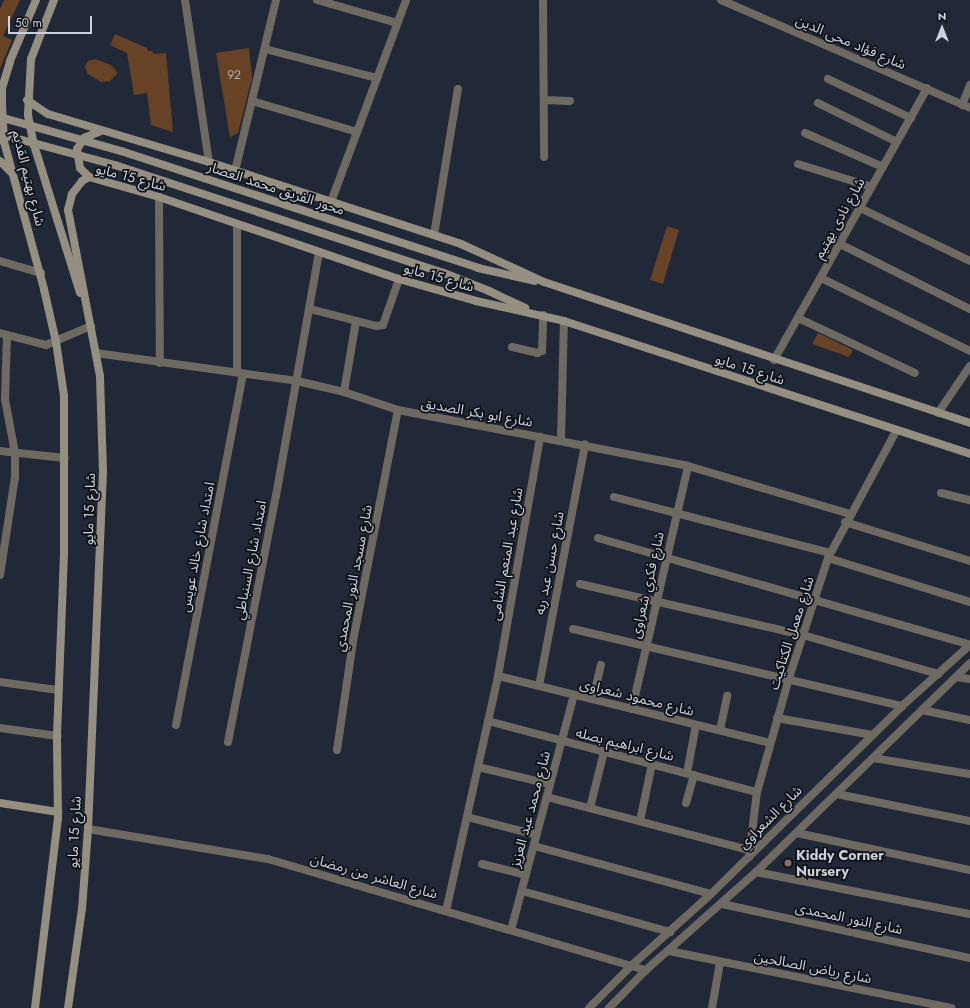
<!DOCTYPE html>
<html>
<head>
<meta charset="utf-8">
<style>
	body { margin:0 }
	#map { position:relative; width:970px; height:1008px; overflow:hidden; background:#212938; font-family:Jost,"Noto Sans Arabic",sans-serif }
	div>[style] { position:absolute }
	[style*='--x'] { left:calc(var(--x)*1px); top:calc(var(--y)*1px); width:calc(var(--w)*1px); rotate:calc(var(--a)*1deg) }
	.building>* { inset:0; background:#684224 }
	.street>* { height:8px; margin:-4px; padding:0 4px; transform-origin:4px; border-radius:4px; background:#6e6a62 }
	.secondary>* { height:8px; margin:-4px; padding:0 4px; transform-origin:4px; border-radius:4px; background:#958f82 }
	.secondary-bridge>* { height:8px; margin:-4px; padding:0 4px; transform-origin:4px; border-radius:4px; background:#958f82 }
	.dots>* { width:11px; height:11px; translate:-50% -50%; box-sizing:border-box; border:2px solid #0e1218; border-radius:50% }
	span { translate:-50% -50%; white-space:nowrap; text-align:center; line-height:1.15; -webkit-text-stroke:3.5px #0e1218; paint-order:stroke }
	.number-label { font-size:12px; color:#b3adad }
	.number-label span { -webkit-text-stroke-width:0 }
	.street-label { font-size:14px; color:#ccd1db }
	.poi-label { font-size:14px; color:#ccd1db; font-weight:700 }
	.left { translate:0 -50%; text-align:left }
	.north { position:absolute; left:922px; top:8px; width:40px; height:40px; -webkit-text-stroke:3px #0e1218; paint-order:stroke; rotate:0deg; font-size:11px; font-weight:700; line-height:16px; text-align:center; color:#ccd1db }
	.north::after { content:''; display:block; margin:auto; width:14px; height:18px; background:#ccd1db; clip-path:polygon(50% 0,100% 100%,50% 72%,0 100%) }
	.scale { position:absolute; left:8px; top:16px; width:84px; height:18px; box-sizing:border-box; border:2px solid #ccd1db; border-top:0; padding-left:5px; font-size:12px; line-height:14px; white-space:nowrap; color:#ccd1db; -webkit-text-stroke:3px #0e1218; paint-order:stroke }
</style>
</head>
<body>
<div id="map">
	<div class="building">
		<i style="clip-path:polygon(4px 0,20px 0,3px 36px,12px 40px,0 69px,0 9px)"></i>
		<i style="clip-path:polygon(115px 34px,147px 48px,148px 51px,152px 51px,154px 54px,166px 53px,173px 132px,151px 125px,147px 93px,134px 95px,127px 53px,110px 45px)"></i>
		<i style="clip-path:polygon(249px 48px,252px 78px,238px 133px,230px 137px,216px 53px)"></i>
		<i style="clip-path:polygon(95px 59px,111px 65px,118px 73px,110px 81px,101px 82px,88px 74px,85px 67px,88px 61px)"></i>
		<i style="clip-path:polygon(667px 226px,679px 230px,663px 284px,650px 280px)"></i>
		<i style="clip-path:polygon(818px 333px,853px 350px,849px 357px,812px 344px)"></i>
	</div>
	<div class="street">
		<i style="--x:185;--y:0;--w:164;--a:81.6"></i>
		<i style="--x:317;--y:0;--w:83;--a:16"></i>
		<i style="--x:543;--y:0;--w:157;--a:89.6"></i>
		<i style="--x:721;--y:0;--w:271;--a:23.4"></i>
		<i style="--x:265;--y:49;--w:116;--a:14.5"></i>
		<i style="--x:828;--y:79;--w:92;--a:25.2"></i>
		<i style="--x:544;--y:100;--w:26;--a:2"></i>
		<i style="--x:252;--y:101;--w:109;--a:16.4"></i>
		<i style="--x:818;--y:103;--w:88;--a:26.3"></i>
		<i style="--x:962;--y:105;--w:22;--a:-68"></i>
		<i style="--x:805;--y:133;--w:85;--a:23.6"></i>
		<i style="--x:798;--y:164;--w:77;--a:17.3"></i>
		<i style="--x:235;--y:171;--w:176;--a:-76.5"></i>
		<i style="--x:159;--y:197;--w:166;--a:89.7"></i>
		<i style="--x:331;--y:202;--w:215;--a:-69.6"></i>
		<i style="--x:860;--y:208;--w:122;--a:25.7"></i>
		<i style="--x:434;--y:235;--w:148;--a:-80.7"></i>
		<i style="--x:840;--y:244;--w:145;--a:26.6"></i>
		<i style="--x:0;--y:261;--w:43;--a:16.3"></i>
		<i style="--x:821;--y:278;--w:166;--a:26.1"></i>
		<i style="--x:310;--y:309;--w:68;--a:14.4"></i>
		<i style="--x:376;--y:326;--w:7;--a:-8"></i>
		<i style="--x:383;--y:325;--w:49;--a:-70.8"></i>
		<i style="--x:798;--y:318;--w:129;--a:25.2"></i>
		<i style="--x:0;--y:333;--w:48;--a:14.6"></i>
		<i style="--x:46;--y:345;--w:49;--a:-22.9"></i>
		<i style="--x:512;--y:347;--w:26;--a:13"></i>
		<i style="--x:537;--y:353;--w:5;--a:-22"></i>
		<i style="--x:542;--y:351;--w:36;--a:-88"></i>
		<i style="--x:96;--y:353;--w:203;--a:7.9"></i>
		<i style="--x:297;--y:381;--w:48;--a:13.2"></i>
		<i style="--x:344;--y:392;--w:57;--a:18.4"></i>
		<i style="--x:398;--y:410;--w:295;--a:10.9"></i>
		<i style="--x:688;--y:466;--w:169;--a:16.5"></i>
		<i style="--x:774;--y:360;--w:312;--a:-60.6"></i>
		<i style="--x:237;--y:372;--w:148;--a:-90"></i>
		<i style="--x:344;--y:392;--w:72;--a:-80.4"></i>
		<i style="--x:938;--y:413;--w:57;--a:-55.8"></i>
		<i style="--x:561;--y:440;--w:119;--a:-88.6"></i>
		<i style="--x:0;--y:451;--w:65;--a:6.1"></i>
		<i style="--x:941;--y:493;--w:30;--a:14"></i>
		<i style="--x:614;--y:497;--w:223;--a:14.5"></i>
		<i style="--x:845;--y:522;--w:131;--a:17.3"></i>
		<i style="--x:598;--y:538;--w:387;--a:16"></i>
		<i style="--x:828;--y:558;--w:149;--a:17.2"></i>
		<i style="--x:0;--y:575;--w:99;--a:-81.3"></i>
		<i style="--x:15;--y:477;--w:24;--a:-90"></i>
		<i style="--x:15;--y:453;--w:55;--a:-100.5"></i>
		<i style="--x:5;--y:399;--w:64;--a:-88.2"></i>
		<i style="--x:580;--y:584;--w:229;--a:12.9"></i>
		<i style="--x:803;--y:635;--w:141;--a:16.1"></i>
		<i style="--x:573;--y:629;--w:338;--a:13.2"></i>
		<i style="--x:498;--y:676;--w:280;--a:13.8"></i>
		<i style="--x:956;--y:677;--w:14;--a:8"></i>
		<i style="--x:0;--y:682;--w:59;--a:7.9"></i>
		<i style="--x:539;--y:686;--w:246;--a:-79.2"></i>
		<i style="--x:593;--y:699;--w:35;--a:-77"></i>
		<i style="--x:632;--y:709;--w:249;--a:-77"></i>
		<i style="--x:922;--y:710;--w:49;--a:11.8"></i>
		<i style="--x:777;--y:718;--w:97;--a:10.1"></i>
		<i style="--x:488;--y:721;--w:278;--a:14.8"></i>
		<i style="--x:176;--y:725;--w:358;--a:-79.2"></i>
		<i style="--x:0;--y:728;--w:58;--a:8"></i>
		<i style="--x:720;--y:730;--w:35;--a:-78"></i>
		<i style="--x:228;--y:742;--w:251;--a:-79"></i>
		<i style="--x:276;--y:496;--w:248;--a:-80"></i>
		<i style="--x:337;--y:750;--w:110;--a:-81.6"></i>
		<i style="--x:353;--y:641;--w:235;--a:-79"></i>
		<i style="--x:873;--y:758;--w:98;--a:9.4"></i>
		<i style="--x:478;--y:767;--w:74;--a:13.3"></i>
		<i style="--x:687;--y:773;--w:49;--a:-79.4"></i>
		<i style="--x:837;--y:794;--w:136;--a:11.5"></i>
		<i style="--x:547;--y:797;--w:209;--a:14.7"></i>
		<i style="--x:686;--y:803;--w:29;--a:-74"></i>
		<i style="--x:590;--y:808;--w:58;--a:-76"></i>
		<i style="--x:467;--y:817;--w:72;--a:14.4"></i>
		<i style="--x:640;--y:821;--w:58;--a:-78.1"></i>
		<i style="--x:88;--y:829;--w:182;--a:9.5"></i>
		<i style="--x:268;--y:859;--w:394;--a:16.4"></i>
		<i style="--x:797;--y:833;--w:177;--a:12.1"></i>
		<i style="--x:534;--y:846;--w:183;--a:15.2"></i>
		<i style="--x:749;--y:857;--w:65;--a:-83"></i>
		<i style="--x:757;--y:792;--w:118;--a:-74.3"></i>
		<i style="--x:789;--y:678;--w:126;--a:-72"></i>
		<i style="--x:828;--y:558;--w:144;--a:-61.8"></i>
		<i style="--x:482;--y:864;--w:45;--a:14"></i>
		<i style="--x:756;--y:872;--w:218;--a:11.1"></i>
		<i style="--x:522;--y:891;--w:154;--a:15.5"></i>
		<i style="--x:722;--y:904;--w:254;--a:12.3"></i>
		<i style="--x:446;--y:911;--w:241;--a:-77.5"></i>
		<i style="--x:498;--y:676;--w:243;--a:-80"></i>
		<i style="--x:511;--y:930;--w:243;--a:-75"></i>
		<i style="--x:669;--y:951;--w:288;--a:11.4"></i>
		<i style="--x:589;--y:1008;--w:59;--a:-45"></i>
		<i style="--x:631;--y:966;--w:108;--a:-42"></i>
		<i style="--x:711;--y:894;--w:268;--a:-44.5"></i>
		<i style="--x:902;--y:706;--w:91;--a:-41.9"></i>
		<i style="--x:609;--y:1008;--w:53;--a:-45.8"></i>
		<i style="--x:646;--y:970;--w:147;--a:-41.7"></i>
		<i style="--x:756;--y:872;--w:299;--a:-44.3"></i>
		<i style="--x:712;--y:1008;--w:47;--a:-80.1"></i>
	</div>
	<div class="secondary">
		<i style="--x:54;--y:0;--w:63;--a:111.3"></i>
		<i style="--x:31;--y:59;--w:56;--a:93.1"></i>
		<i style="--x:28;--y:115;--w:31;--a:79"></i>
		<i style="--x:34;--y:145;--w:155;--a:72.7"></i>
		<i style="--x:27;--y:100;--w:25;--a:34"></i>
		<i style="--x:48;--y:114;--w:168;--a:16.6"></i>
		<i style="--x:209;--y:162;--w:265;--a:18"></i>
		<i style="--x:461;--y:244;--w:91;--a:24.6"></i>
		<i style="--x:544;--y:282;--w:449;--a:18.3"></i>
		<i style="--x:101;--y:131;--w:18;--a:158"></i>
		<i style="--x:84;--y:138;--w:13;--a:122"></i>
		<i style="--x:77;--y:149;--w:19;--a:81"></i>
		<i style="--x:80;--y:168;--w:13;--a:45"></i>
		<i style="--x:89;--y:177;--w:73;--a:15.9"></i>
		<i style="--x:159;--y:197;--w:254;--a:18.9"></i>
		<i style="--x:399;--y:279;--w:80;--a:15.9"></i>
		<i style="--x:476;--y:301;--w:90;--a:12.8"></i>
		<i style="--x:564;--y:321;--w:427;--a:18.1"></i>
		<i style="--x:121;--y:151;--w:376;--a:18.1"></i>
		<i style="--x:478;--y:268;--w:58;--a:12.8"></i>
		<i style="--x:0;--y:161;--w:16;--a:45"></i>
		<i style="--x:115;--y:165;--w:346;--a:18.2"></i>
		<i style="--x:444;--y:273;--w:48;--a:21.8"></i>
		<i style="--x:489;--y:291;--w:40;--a:25"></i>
		<i style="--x:0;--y:803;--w:59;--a:8.8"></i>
		<i style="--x:35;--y:1008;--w:190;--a:-83.1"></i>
		<i style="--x:58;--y:819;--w:83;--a:-90.7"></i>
		<i style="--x:57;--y:736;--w:183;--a:-87.8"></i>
		<i style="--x:64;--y:553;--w:157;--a:-90"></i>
		<i style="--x:64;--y:396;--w:55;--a:-98.4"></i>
		<i style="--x:56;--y:342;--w:54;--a:-102.8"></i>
		<i style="--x:44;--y:289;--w:152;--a:-105.2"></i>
		<i style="--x:4;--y:142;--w:38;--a:-93"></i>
		<i style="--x:2;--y:104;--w:16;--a:-90"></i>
		<i style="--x:2;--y:88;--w:28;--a:-73"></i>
		<i style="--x:10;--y:61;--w:66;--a:-66.9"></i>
		<i style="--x:68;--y:1008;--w:100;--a:-82"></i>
		<i style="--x:82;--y:909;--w:80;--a:-85.7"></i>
		<i style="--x:88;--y:829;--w:357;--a:-87.6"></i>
		<i style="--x:103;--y:472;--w:96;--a:-91.8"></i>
		<i style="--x:100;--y:376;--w:169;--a:-100.9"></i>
		<i style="--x:68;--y:210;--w:16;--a:-76"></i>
		<i style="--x:72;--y:194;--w:16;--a:-52"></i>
		<i style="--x:82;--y:181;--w:8;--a:-30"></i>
	</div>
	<div class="secondary-bridge">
		<i style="--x:0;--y:117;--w:126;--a:15.7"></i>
		<i style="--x:0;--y:134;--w:119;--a:15.1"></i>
	</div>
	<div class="dots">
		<i style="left:788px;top:863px;background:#8d6e63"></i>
	</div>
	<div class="number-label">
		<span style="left:234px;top:76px">92</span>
	</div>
	<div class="street-label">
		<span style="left:851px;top:42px;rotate:23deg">شارع فؤاد محى الدين</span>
		<span style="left:131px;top:177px;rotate:15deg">شارع 15 مايو</span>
		<span style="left:29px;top:178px;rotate:76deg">شارع بهتيم القديم</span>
		<span style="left:276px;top:188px;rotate:18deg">محور الفريق محمد العصار</span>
		<span style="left:839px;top:218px;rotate:-61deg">شارع نادى بهتيم</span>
		<span style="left:439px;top:277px;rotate:16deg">شارع 15 مايو</span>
		<span style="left:750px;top:369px;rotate:18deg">شارع 15 مايو</span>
		<span style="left:477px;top:412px;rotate:10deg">شارع ابو بكر الصديق</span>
		<span style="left:89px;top:509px;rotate:-88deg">شارع 15 مايو</span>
		<span style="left:197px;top:547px;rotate:-79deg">امتداد شارع خالد عويس</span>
		<span style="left:506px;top:554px;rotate:-80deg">شارع عبد المنعم الشامى</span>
		<span style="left:250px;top:560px;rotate:-79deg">امتداد شارع السنباطي</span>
		<span style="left:549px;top:563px;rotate:-79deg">شارع حسن عبد ربه</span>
		<span style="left:353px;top:578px;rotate:-79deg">شارع مسجد النور المحمدي</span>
		<span style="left:647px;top:585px;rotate:-77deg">شارع فكري شعراوى</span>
		<span style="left:791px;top:633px;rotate:-72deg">شارع معمل الكتاكيت</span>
		<span style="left:637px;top:697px;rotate:14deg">شارع محمود شعراوى</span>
		<span style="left:625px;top:744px;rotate:14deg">شارع ابراهيم بصله</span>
		<span style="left:530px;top:809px;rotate:-75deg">شارع محمد عبد العزيز</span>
		<span style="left:770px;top:817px;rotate:-45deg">شارع الشعراوي</span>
		<span style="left:74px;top:832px;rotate:-87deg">شارع 15 مايو</span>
		<span style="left:374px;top:876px;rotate:16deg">شارع العاشر من رمضان</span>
		<span style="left:849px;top:918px;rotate:12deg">شارع النور المحمدى</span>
		<span style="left:813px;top:967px;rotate:11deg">شارع رياض الصالحين</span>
	</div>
	<div class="poi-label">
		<span class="left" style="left:796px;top:863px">Kiddy Corner<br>Nursery</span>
	</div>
	<div class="north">N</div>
	<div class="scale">50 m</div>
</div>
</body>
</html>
